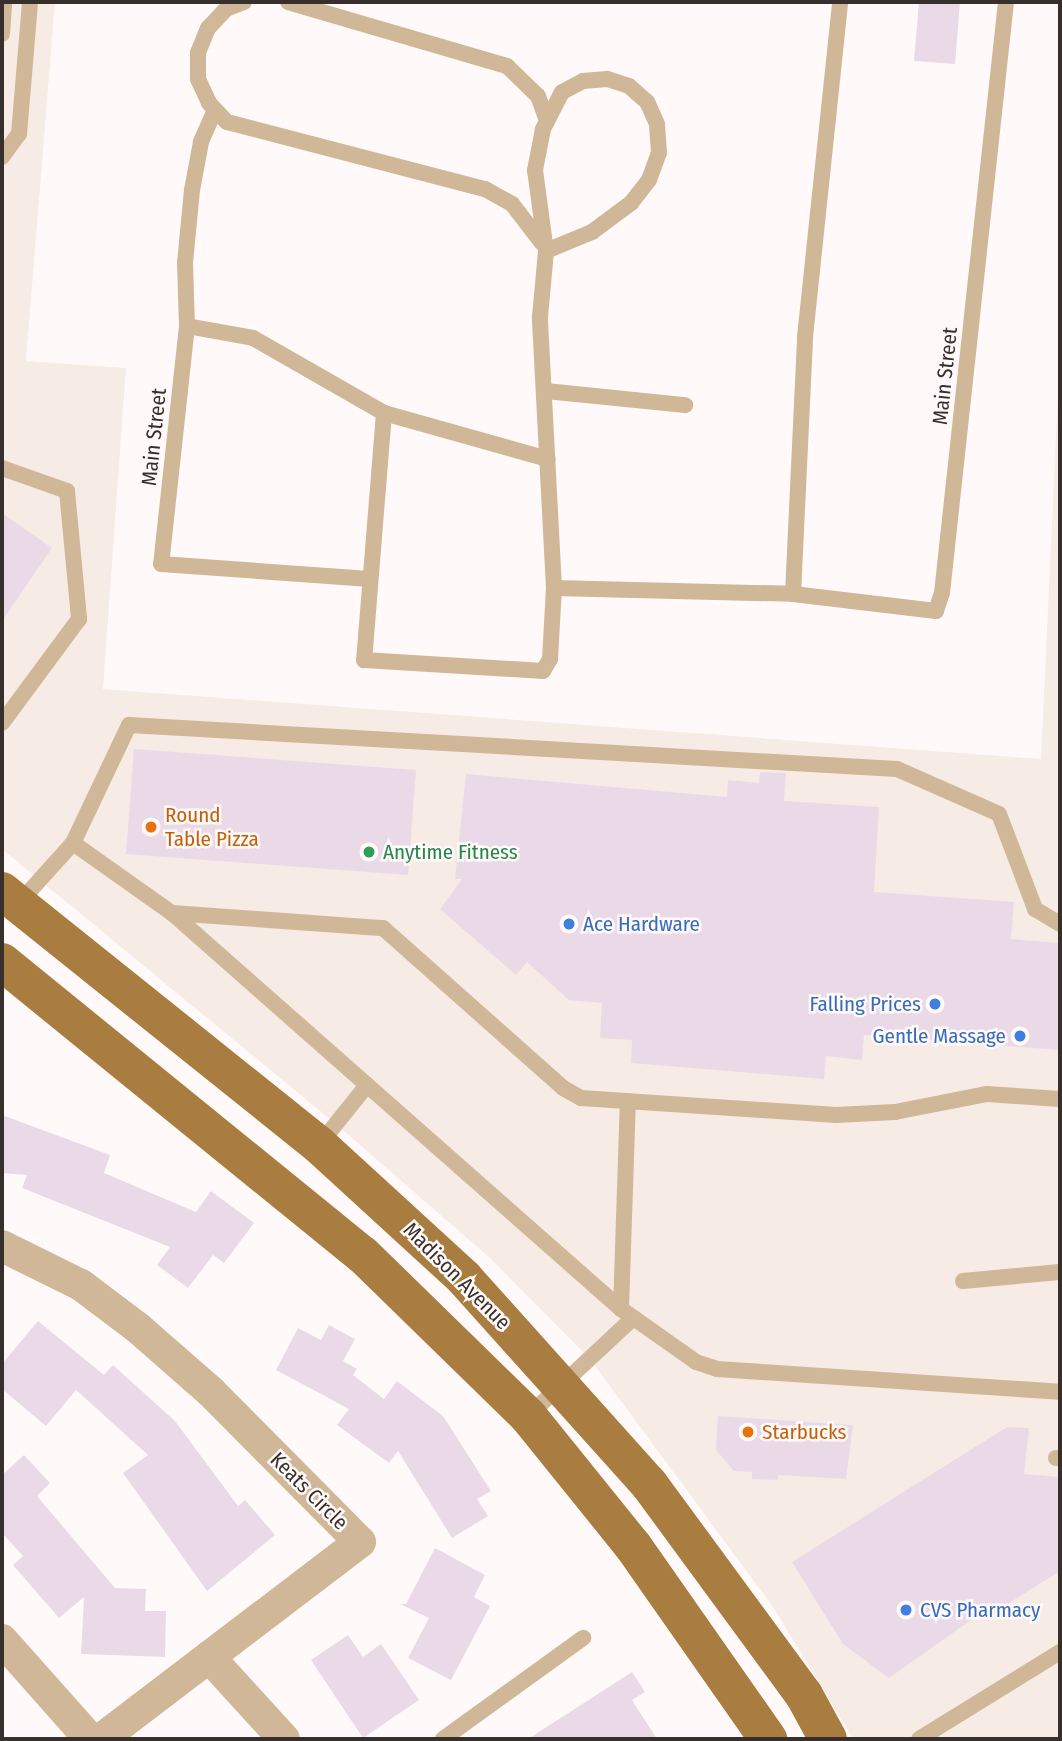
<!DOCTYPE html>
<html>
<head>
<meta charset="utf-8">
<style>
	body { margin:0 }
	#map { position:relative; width:1062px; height:1741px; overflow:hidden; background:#fffaf9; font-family:"Fira Sans Condensed",sans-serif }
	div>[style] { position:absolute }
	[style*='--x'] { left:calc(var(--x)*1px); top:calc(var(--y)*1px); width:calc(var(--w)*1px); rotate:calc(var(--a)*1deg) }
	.built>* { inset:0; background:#f7ebe6 }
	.building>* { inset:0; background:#eadae8 }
	.lane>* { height:16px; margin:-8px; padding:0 8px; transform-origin:8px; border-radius:8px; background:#d0b798 }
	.street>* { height:32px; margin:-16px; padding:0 16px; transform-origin:16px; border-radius:16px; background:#d0b798 }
	.primary>* { height:38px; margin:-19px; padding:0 19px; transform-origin:19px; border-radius:19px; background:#a87d3f }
	.dots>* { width:19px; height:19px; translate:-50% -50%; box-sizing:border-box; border:4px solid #fffaf9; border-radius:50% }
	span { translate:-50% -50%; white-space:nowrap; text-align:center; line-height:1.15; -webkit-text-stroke:5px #fffaf9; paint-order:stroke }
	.street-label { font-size:21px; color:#372f2c }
	.food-label { font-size:21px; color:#c56008 }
	.left { translate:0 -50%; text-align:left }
	.leisure-label { font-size:21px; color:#27864d }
	.shop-label { font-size:21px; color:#366cbe }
	.right { translate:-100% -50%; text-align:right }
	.frame { position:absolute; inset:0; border:4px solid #372f2c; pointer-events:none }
</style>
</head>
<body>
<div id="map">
	<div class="built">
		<i style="clip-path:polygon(2px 2px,55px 2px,26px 361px,126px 368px,103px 689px,1041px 759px,1060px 348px,1060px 1739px,853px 1739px,773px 1607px,590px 1359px,491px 1259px,336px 1124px,2px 849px)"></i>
	</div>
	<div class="building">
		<i style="clip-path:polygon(919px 2px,960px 2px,955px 64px,914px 61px)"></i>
		<i style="clip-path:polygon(2px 513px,52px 548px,2px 621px)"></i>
		<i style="clip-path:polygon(134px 749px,416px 770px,408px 875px,126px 854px)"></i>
		<i style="clip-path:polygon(760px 772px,786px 773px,784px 801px,879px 807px,874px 892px,1014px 902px,1011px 939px,1060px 943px,1060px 1050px,864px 1035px,862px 1060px,826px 1056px,824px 1079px,631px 1063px,632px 1040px,600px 1038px,602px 1003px,569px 1000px,527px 962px,516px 975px,440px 909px,462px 879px,455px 879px,466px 774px,727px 797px,728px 780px,759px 783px)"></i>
		<i style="clip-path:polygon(2px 1115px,110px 1155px,104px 1173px,196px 1212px,211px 1191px,254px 1223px,224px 1263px,213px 1255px,188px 1288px,157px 1265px,170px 1247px,22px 1188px,27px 1175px,2px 1173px)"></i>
		<i style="clip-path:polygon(38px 1321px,104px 1375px,113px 1365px,175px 1421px,238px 1506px,245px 1500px,275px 1535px,207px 1591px,123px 1473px,148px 1455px,76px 1390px,46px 1426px,2px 1389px,2px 1364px)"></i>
		<i style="clip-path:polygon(329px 1325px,355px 1339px,343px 1361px,357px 1369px,353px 1375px,384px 1399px,397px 1381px,443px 1416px,491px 1491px,477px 1499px,488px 1516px,452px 1538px,398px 1451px,389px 1463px,337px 1425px,349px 1409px,276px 1370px,298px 1328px,321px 1340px)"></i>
		<i style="clip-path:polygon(718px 1416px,853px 1425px,846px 1479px,778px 1475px,778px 1480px,752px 1479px,752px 1472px,734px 1471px,716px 1450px)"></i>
		<i style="clip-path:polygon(1007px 1427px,1029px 1428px,1024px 1474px,1060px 1477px,1060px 1571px,992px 1614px,988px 1608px,889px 1678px,843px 1644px,792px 1562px)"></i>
		<i style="clip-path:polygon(24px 1455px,50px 1483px,37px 1496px,115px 1588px,146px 1589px,145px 1611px,166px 1611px,165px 1657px,81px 1654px,84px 1597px,59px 1618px,13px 1565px,23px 1556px,2px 1533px,2px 1475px)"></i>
		<i style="clip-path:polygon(435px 1548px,485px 1575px,474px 1597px,490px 1606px,451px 1680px,408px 1658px,429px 1618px,400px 1604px,406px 1604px)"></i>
		<i style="clip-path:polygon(348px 1635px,363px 1657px,381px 1644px,419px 1700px,363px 1738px,311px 1660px)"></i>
		<i style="clip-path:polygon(632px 1672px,645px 1692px,632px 1700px,657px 1739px,528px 1739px)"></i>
	</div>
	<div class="lane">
		<i style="--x:244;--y:2;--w:19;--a:159"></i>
		<i style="--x:226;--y:9;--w:26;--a:133"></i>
		<i style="--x:208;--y:28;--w:27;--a:112"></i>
		<i style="--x:198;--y:53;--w:26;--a:90"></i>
		<i style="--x:198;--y:79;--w:26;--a:65"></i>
		<i style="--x:209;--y:103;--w:26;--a:47"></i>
		<i style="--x:227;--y:122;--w:267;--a:14.6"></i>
		<i style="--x:485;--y:189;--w:31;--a:29"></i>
		<i style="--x:512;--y:204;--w:49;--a:52.4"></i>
		<i style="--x:288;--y:2;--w:228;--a:16.3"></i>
		<i style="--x:507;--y:66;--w:43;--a:44.1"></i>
		<i style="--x:538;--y:96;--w:27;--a:70"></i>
		<i style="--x:2;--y:34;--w:32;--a:-86"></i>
		<i style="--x:215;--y:110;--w:35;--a:114"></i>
		<i style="--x:201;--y:142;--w:49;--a:100.6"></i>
		<i style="--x:192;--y:190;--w:73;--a:95.5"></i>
		<i style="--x:185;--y:263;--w:63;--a:88.2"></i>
		<i style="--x:187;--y:326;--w:239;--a:96.2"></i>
		<i style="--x:161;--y:564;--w:209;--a:4.1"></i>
		<i style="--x:2;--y:157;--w:29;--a:-54"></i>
		<i style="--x:19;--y:134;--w:132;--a:-85.2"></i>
		<i style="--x:187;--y:326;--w:67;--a:10.3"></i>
		<i style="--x:253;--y:338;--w:151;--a:29.8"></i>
		<i style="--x:384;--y:413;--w:170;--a:15.7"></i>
		<i style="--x:546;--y:391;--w:140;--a:5.8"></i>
		<i style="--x:384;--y:413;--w:248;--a:94.6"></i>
		<i style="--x:364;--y:660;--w:179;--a:3.5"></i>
		<i style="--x:543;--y:671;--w:14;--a:-60"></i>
		<i style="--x:550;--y:659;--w:71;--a:-86.8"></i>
		<i style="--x:554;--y:588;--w:271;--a:-93"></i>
		<i style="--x:540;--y:317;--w:66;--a:-84.8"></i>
		<i style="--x:546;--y:251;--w:50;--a:-22.4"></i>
		<i style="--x:592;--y:232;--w:49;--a:-36.6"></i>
		<i style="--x:631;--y:203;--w:29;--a:-52"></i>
		<i style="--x:649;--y:180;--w:29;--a:-70"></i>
		<i style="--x:659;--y:153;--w:29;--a:-94"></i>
		<i style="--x:657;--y:124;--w:24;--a:-114"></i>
		<i style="--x:647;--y:102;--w:24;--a:-138"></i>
		<i style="--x:629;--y:86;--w:23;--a:-162"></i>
		<i style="--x:607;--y:79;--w:24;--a:175"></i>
		<i style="--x:583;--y:81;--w:24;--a:152"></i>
		<i style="--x:562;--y:92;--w:42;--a:117.2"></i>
		<i style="--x:543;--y:129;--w:42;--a:101"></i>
		<i style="--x:535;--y:170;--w:82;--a:82.3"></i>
		<i style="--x:2;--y:468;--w:69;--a:19.5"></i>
		<i style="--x:67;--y:491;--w:129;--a:84.6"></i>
		<i style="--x:79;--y:619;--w:129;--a:126.5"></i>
		<i style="--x:554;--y:588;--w:239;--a:1.4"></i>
		<i style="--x:793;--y:594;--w:144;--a:6.8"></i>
		<i style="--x:936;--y:611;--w:19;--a:-72"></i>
		<i style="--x:942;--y:593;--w:594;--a:-83.82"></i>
		<i style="--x:793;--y:594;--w:257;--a:-87.3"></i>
		<i style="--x:805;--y:337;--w:337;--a:-84"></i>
		<i style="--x:73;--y:843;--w:121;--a:35.3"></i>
		<i style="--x:172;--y:913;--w:599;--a:41.41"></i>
		<i style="--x:621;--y:1309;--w:92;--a:35.2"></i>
		<i style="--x:696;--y:1362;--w:22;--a:18"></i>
		<i style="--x:717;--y:1369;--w:344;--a:3.8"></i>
		<i style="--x:18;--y:904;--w:82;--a:-48"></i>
		<i style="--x:73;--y:843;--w:131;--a:-64.6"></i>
		<i style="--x:129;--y:725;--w:769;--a:3.28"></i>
		<i style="--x:897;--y:769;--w:111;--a:23.8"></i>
		<i style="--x:999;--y:814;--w:102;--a:69.2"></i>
		<i style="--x:1035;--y:909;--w:29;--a:31"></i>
		<i style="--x:172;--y:913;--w:212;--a:4.1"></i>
		<i style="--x:383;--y:928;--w:241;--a:41.6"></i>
		<i style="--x:563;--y:1088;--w:21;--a:29"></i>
		<i style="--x:581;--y:1098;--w:256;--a:3.8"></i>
		<i style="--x:836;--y:1115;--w:59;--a:-2.9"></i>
		<i style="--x:895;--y:1112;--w:94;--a:-11.1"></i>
		<i style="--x:987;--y:1094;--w:73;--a:3.9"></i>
		<i style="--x:319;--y:1145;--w:77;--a:-51.3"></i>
		<i style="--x:963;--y:1281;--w:97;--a:-5.3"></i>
		<i style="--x:621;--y:1309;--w:208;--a:-88.1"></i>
		<i style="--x:528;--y:1416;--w:144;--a:-43"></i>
		<i style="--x:1056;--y:1458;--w:4;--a:0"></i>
		<i style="--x:443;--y:1739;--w:173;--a:-35.8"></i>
		<i style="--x:919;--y:1739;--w:166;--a:-31.7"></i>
	</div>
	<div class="street">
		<i style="--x:2;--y:1246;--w:88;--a:26.3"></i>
		<i style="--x:81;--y:1285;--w:71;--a:37"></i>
		<i style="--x:138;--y:1328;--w:97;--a:41.2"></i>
		<i style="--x:211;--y:1392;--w:211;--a:45.2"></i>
		<i style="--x:360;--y:1542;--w:325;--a:142.7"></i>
		<i style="--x:2;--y:1640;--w:132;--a:48.4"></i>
		<i style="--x:209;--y:1657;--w:111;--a:47.6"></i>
	</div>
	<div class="primary">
		<i style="--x:2;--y:891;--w:406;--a:38.7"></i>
		<i style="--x:319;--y:1145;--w:197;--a:42.5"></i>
		<i style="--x:464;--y:1278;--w:277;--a:48.1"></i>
		<i style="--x:649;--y:1484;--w:262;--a:53.7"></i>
		<i style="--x:804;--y:1695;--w:50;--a:61.4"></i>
		<i style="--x:2;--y:962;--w:465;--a:39.1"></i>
		<i style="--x:363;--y:1255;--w:231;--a:44.3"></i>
		<i style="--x:528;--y:1416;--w:167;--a:51.1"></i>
		<i style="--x:633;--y:1546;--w:236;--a:55"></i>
	</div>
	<div class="dots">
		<i style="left:151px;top:827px;background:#e8710a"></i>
		<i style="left:369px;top:852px;background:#2e9e5b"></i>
		<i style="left:569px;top:924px;background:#3f7fe0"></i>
		<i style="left:935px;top:1004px;background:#3f7fe0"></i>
		<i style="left:1020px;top:1036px;background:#3f7fe0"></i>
		<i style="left:748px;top:1432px;background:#e8710a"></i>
		<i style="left:906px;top:1610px;background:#3f7fe0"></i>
	</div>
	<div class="street-label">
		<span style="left:945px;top:376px;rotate:-84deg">Main Street</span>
		<span style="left:154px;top:437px;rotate:-84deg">Main Street</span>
		<span style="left:457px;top:1276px;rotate:45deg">Madison Avenue</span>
		<span style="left:309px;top:1491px;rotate:45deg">Keats Circle</span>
	</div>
	<div class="food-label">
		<span class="left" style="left:165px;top:827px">Round<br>Table Pizza</span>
		<span class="left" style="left:762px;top:1432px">Starbucks</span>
	</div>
	<div class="leisure-label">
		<span class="left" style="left:383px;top:852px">Anytime Fitness</span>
	</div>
	<div class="shop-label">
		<span class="left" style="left:583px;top:924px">Ace Hardware</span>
		<span class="right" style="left:921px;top:1004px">Falling Prices</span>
		<span class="right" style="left:1006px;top:1036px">Gentle Massage</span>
		<span class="left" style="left:920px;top:1610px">CVS Pharmacy</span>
	</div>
	<div class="frame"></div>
</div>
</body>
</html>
